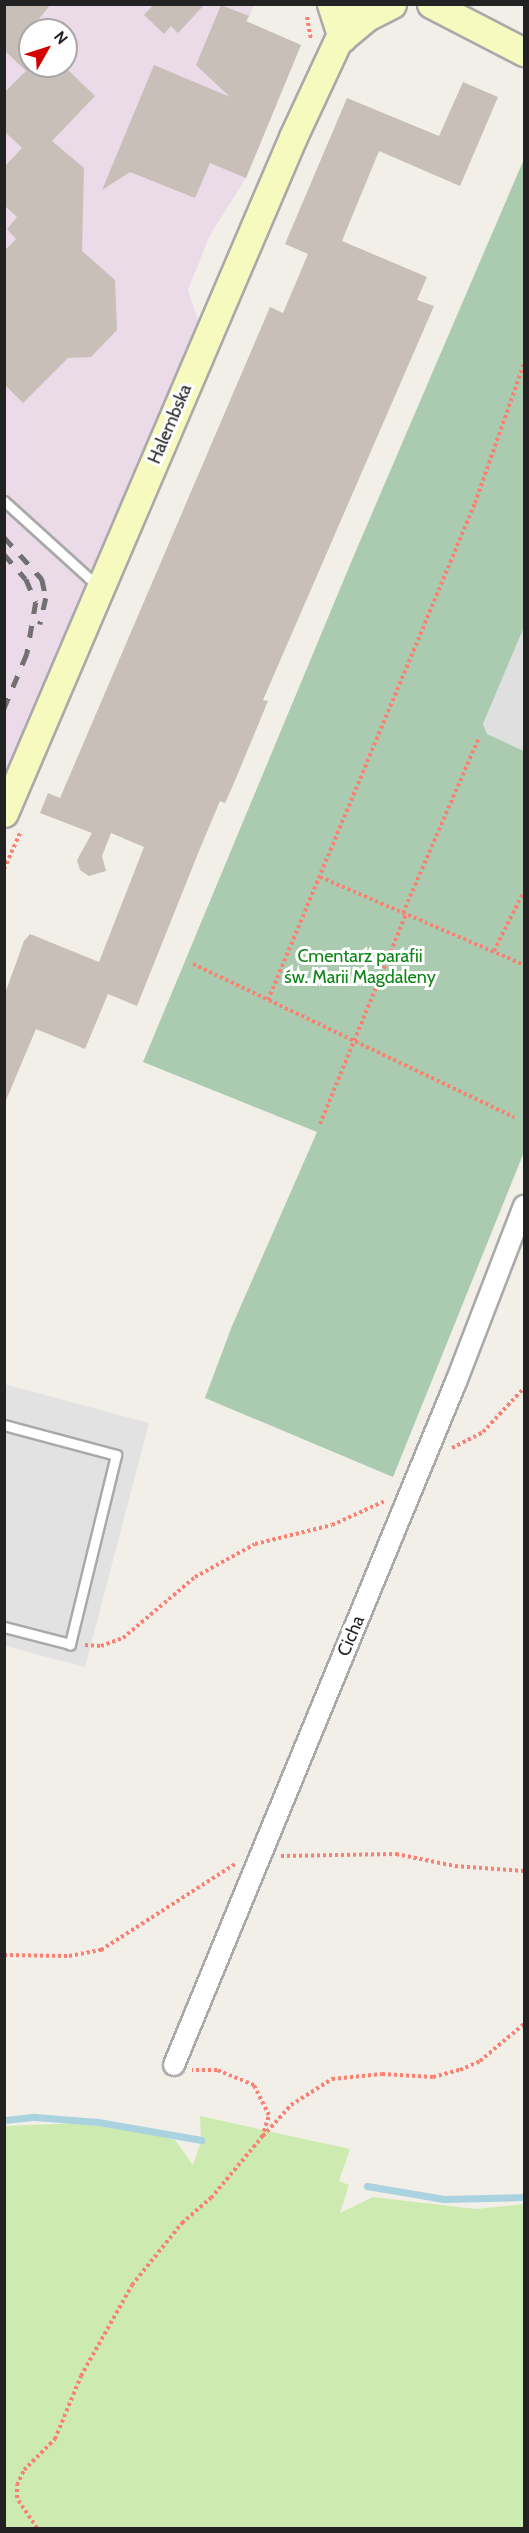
<!DOCTYPE html>
<html>
<head>
<meta charset="utf-8">
<style>
	body { margin:0 }
	#map { position:relative; width:529px; height:2533px; overflow:hidden; background:#f2efe9; font-family:Cabin,sans-serif }
	div>[style] { position:absolute }
	[style*='--x'] { left:calc(var(--x)*1px); top:calc(var(--y)*1px); width:calc(var(--w)*1px); rotate:calc(var(--a)*1deg) }
	.residential>* { inset:0; background:#e0dfdf }
	.industrial>* { inset:0; background:#ebdbe8 }
	.grass>* { inset:0; background:#cdebb0 }
	.cemetery>* { inset:0; background:#aacbaf }
	.parking>* { inset:0; background:#e2e2e2 }
	.stream>* { height:7px; margin:-3.5px; padding:0 3.5px; transform-origin:3.5px; border-radius:3.5px; background:#aad3df }
	.building>* { inset:0; background:#c7bfb8 }
	.path>* { height:4px; margin-top:-2px; transform-origin:0; background:repeating-linear-gradient(90deg,#fa8072 0 3px,transparent 0 6px) }
	.roads { filter:drop-shadow(2px 0 #a9a9a9) drop-shadow(-2px 0 #a9a9a9) drop-shadow(0 2px #a9a9a9) drop-shadow(0 -2px #a9a9a9) }
	.lane>* { height:9px; margin:-4.5px; padding:0 4.5px; transform-origin:4.5px; border-radius:4.5px; background:#fff }
	.street>* { height:20px; margin:-10px; padding:0 10px; transform-origin:10px; border-radius:10px; background:#fff }
	.secondary>* { height:27px; margin:-13.5px; padding:0 13.5px; transform-origin:13.5px; border-radius:13.5px; background:#f7fabf }
	.rail>* { height:4.5px; margin-top:-2.25px; transform-origin:0; background:repeating-linear-gradient(90deg,#707070 0 12px,transparent 0 24px) }
	span { translate:-50% -50%; white-space:nowrap; text-align:center; line-height:1.15; -webkit-text-stroke:6px #fff; paint-order:stroke }
	.street-label { font-size:18px; color:#222 }
	.park-label { font-size:18px; color:#0c8416 }
	.frame { position:absolute; inset:0; border:6px solid #222; pointer-events:none }
	.north { position:absolute; left:18px; top:18px; width:60px; height:60px; box-sizing:border-box; background:#fff; border:2px solid #a7a7a7; border-radius:50%; rotate:51deg; font-size:16px; font-weight:700; line-height:24px; text-align:center; color:#222 }
	.north::after { content:''; display:block; margin:auto; width:21px; height:27px; background:#d40000; clip-path:polygon(50% 0,100% 100%,50% 72%,0 100%) }
</style>
</head>
<body>
<div id="map">
	<div class="residential">
		<i style="clip-path:polygon(524px 626px,524px 751px,487px 734px,483px 724px)"></i>
	</div>
	<div class="industrial">
		<i style="clip-path:polygon(evenodd,5px 5px,254px 5px,247px 22px,301px 45px,246px 178px,210px 235px,188px 290px,199px 323px,5px 775px,5px 5px,30px 30px,66px 30px,66px 66px,30px 66px,30px 30px)"></i>
	</div>
	<div class="grass">
		<i style="clip-path:polygon(200px 2116px,350px 2149px,339px 2181px,349px 2185px,340px 2213px,373px 2197px,476px 2209px,524px 2204px,524px 2528px,5px 2528px,5px 2126px,80px 2123px,158px 2136px,175px 2140px,193px 2165px,201px 2142px)"></i>
	</div>
	<div class="cemetery">
		<i style="clip-path:polygon(524px 159px,524px 627px,483px 724px,487px 734px,524px 751px,524px 1152px,393px 1477px,205px 1398px,232px 1326px,317px 1132px,143px 1062px,352px 560px)"></i>
	</div>
	<div class="parking">
		<i style="clip-path:polygon(4px 1384px,149px 1423px,85px 1667px,5px 1646px)"></i>
	</div>
	<div class="stream">
		<i style="--x:4;--y:2120;--w:31;--a:-6"></i>
		<i style="--x:35;--y:2117;--w:63;--a:4.5"></i>
		<i style="--x:98;--y:2122;--w:105;--a:9.9"></i>
		<i style="--x:367;--y:2186;--w:78;--a:9.6"></i>
		<i style="--x:444;--y:2199;--w:80;--a:-1.4"></i>
	</div>
	<div class="building">
		<i style="clip-path:polygon(4px 4px,51px 4px,30px 30px,30px 66px,64px 66px,95px 96px,52px 141px,84px 168px,82px 251px,115px 280px,117px 330px,91px 357px,68px 358px,23px 403px,4px 384px,4px 251px,16px 239px,7px 229px,17px 217px,4px 205px,4px 167px,22px 148px,4px 131px,4px 93px,26px 71px,4px 50px)"></i>
		<i style="clip-path:polygon(154px 4px,205px 4px,178px 33px,171px 26px,164px 34px,144px 15px)"></i>
		<i style="clip-path:polygon(221px 5px,249px 16px,246px 21px,301px 45px,246px 178px,210px 163px,195px 198px,130px 172px,102px 190px,154px 65px,230px 97px,196px 65px)"></i>
		<i style="clip-path:polygon(463px 82px,498px 97px,460px 186px,379px 151px,342px 241px,427px 277px,417px 300px,434px 306px,263px 700px,268px 701px,234px 783px,225px 803px,220px 801px,199px 851px,137px 1006px,108px 994px,85px 1049px,36px 1029px,4px 1105px,4px 996px,24px 941px,30px 934px,99px 962px,144px 847px,111px 833px,102px 856px,106px 871px,89px 876px,80px 870px,77px 860px,92px 833px,40px 813px,48px 793px,60px 798px,270px 307px,283px 313px,308px 254px,285px 244px,347px 98px,439px 136px)"></i>
	</div>
	<div class="path">
		<i style="--x:307;--y:17;--w:22;--a:80"></i>
		<i style="--x:4;--y:869;--w:42;--a:-65.9"></i>
		<i style="--x:320;--y:877;--w:222;--a:23.3"></i>
		<i style="--x:403;--y:913;--w:192;--a:-66.6"></i>
		<i style="--x:494;--y:951;--w:67;--a:-63.4"></i>
		<i style="--x:193;--y:964;--w:356;--a:25.5"></i>
		<i style="--x:268;--y:1000;--w:538;--a:-67.39"></i>
		<i style="--x:475;--y:503;--w:148;--a:-70.7"></i>
		<i style="--x:320;--y:1124;--w:227;--a:-67.7"></i>
		<i style="--x:452;--y:1448;--w:35;--a:-27"></i>
		<i style="--x:483;--y:1432;--w:60;--a:-47"></i>
		<i style="--x:85;--y:1645;--w:16;--a:4"></i>
		<i style="--x:101;--y:1646;--w:23;--a:-20"></i>
		<i style="--x:123;--y:1638;--w:94;--a:-40.3"></i>
		<i style="--x:195;--y:1577;--w:68;--a:-28.8"></i>
		<i style="--x:255;--y:1544;--w:79;--a:-13.9"></i>
		<i style="--x:332;--y:1525;--w:58;--a:-24.4"></i>
		<i style="--x:281;--y:1856;--w:115;--a:-1"></i>
		<i style="--x:396;--y:1854;--w:60;--a:11.5"></i>
		<i style="--x:455;--y:1866;--w:69;--a:4.1"></i>
		<i style="--x:4;--y:1955;--w:65;--a:0.9"></i>
		<i style="--x:69;--y:1956;--w:33;--a:-11"></i>
		<i style="--x:101;--y:1950;--w:159;--a:-32.7"></i>
		<i style="--x:263;--y:2136;--w:42;--a:-47.9"></i>
		<i style="--x:291;--y:2105;--w:49;--a:-32.4"></i>
		<i style="--x:332;--y:2079;--w:50;--a:-5.7"></i>
		<i style="--x:382;--y:2074;--w:51;--a:3.4"></i>
		<i style="--x:433;--y:2077;--w:28;--a:-15"></i>
		<i style="--x:460;--y:2070;--w:22;--a:-24"></i>
		<i style="--x:480;--y:2061;--w:57;--a:-40.1"></i>
		<i style="--x:37;--y:2528;--w:36;--a:-124"></i>
		<i style="--x:17;--y:2498;--w:13;--a:-90"></i>
		<i style="--x:17;--y:2485;--w:17;--a:-65"></i>
		<i style="--x:24;--y:2470;--w:44;--a:-45"></i>
		<i style="--x:55;--y:2439;--w:68;--a:-67.6"></i>
		<i style="--x:81;--y:2376;--w:104;--a:-60.7"></i>
		<i style="--x:132;--y:2285;--w:80;--a:-51.1"></i>
		<i style="--x:182;--y:2223;--w:38;--a:-41"></i>
		<i style="--x:211;--y:2198;--w:80;--a:-50.1"></i>
		<i style="--x:262;--y:2137;--w:23;--a:-72"></i>
		<i style="--x:269;--y:2115;--w:34;--a:-117"></i>
		<i style="--x:254;--y:2085;--w:40;--a:-158"></i>
		<i style="--x:217;--y:2070;--w:25;--a:180"></i>
	</div>
	<div class="roads">
		<div class="lane">
			<i style="--x:4;--y:501;--w:115;--a:42.2"></i>
			<i style="--x:89;--y:578;--w:12;--a:20"></i>
			<i style="--x:4;--y:1425;--w:116;--a:15"></i>
			<i style="--x:116;--y:1455;--w:195;--a:103.7"></i>
			<i style="--x:70;--y:1644;--w:68;--a:-165.6"></i>
		</div>
		<div class="street">
			<i style="--x:174;--y:2065;--w:739;--a:-67.57"></i>
			<i style="--x:456;--y:1382;--w:189;--a:-68.9"></i>
		</div>
		<div class="secondary">
			<i style="--x:331;--y:4;--w:36;--a:72"></i>
			<i style="--x:431;--y:4;--w:105;--a:27.3"></i>
			<i style="--x:343;--y:37;--w:31;--a:-40"></i>
			<i style="--x:367;--y:17;--w:28;--a:-27"></i>
			<i style="--x:4;--y:813;--w:735;--a:-66.85"></i>
			<i style="--x:293;--y:137;--w:147;--a:-65"></i>
		</div>
	</div>
	<div class="rail">
		<i style="--x:4;--y:537;--w:57;--a:47.9"></i>
		<i style="--x:42;--y:579;--w:19;--a:78"></i>
		<i style="--x:46;--y:598;--w:27;--a:103"></i>
		<i style="--x:4;--y:554;--w:33;--a:49"></i>
		<i style="--x:26;--y:579;--w:25;--a:67"></i>
		<i style="--x:36;--y:602;--w:53;--a:99.8"></i>
		<i style="--x:27;--y:654;--w:60;--a:112.7"></i>
	</div>
	<div class="street-label">
		<span style="left:170px;top:424px;rotate:-67deg">Halembska</span>
		<span style="left:351px;top:1636px;rotate:-67deg">Cicha</span>
	</div>
	<div class="park-label">
		<span style="left:360px;top:967px">Cmentarz parafii<br>św. Marii Magdaleny</span>
	</div>
	<div class="frame"></div>
	<div class="north">N</div>
</div>
</body>
</html>
